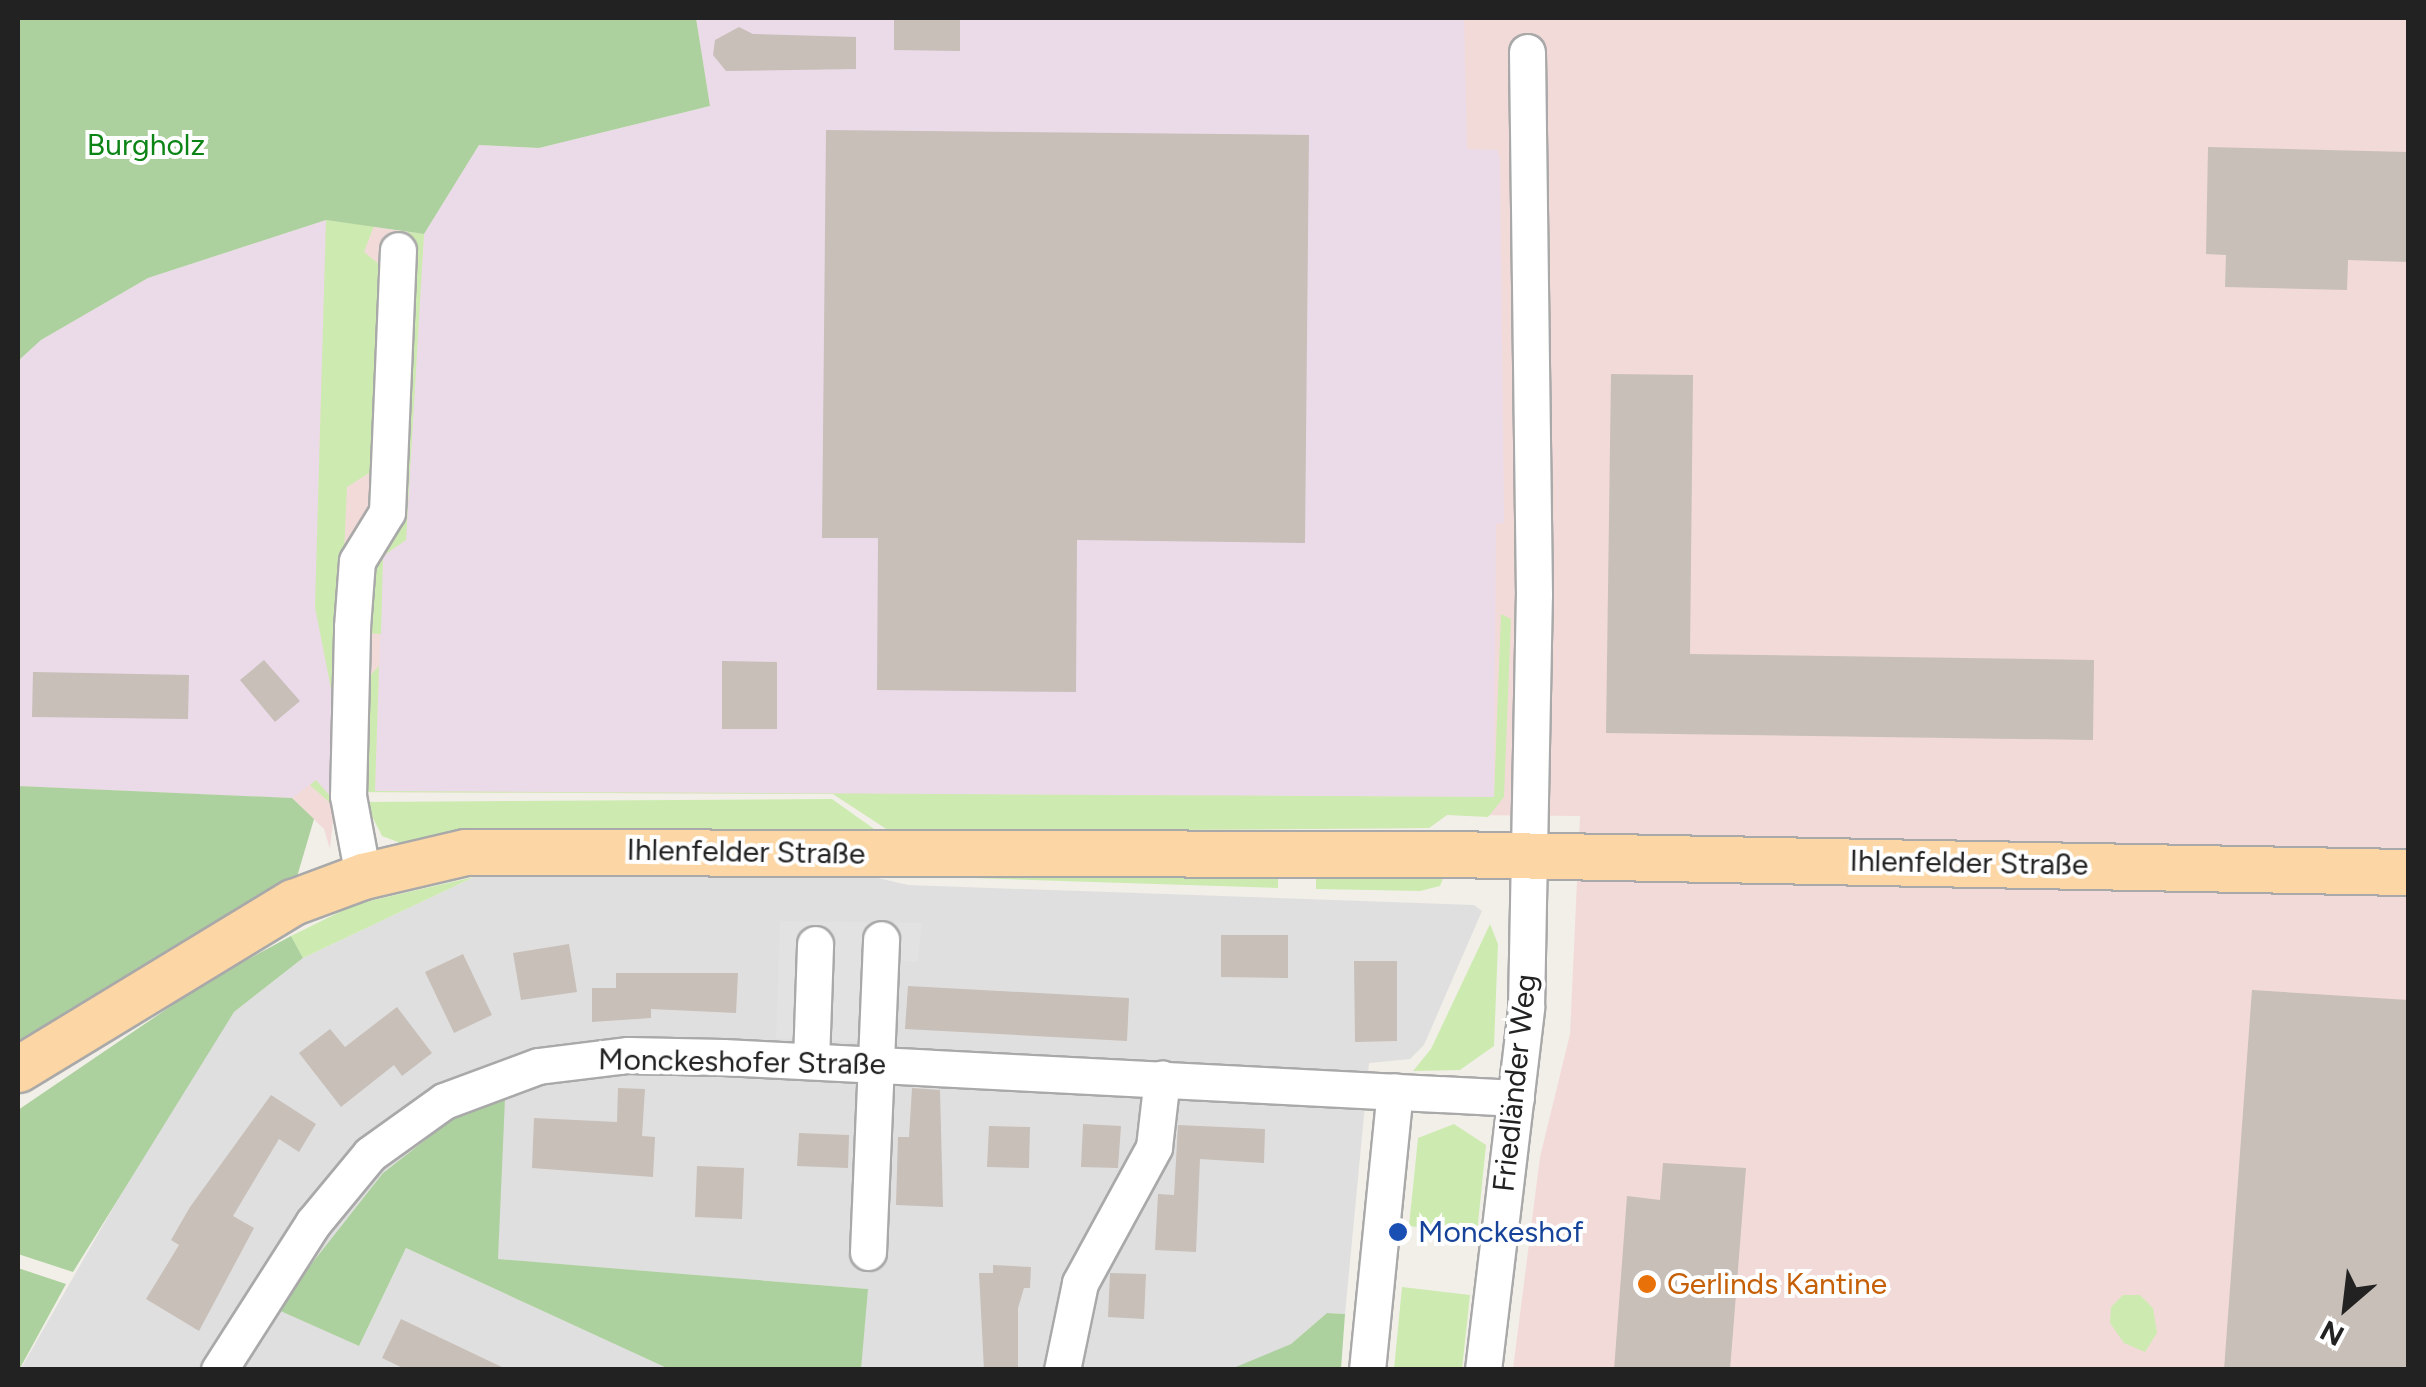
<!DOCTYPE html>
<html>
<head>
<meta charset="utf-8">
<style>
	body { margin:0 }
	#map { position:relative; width:2426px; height:1387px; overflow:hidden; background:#f2efe9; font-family:Figtree,sans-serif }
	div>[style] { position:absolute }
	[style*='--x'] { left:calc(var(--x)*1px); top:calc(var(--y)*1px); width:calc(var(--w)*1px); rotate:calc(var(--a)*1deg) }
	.residential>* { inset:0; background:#e0dfdf }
	.commercial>* { inset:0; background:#f2dad9 }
	.industrial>* { inset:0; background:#ebdbe8 }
	.grass>* { inset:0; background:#cdebb0 }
	.forest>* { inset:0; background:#add19e }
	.parking>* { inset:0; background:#e2e2e2 }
	.building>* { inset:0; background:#c7bfb8 }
	.roads { filter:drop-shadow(2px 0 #a9a9a9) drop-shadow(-2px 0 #a9a9a9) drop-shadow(0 2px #a9a9a9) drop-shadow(0 -2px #a9a9a9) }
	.minor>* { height:35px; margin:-17.5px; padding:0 17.5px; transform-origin:17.5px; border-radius:17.5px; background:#fff }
	.major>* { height:45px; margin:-22.5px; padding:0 22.5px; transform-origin:22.5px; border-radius:22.5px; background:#fcd6a4 }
	.dots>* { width:28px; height:28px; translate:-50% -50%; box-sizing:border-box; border:5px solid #fff; border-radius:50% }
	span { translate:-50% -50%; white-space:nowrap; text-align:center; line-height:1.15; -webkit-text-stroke:8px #fff; paint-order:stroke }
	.park-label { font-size:30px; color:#0c8416 }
	.street-label { font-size:30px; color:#222 }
	.transit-label { font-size:30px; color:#164399 }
	.left { translate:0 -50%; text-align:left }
	.food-label { font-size:30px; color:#c56008 }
	.frame { position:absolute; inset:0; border:20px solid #222; pointer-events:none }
	.north { position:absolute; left:2296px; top:1257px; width:100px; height:100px; -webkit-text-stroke:8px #fff; paint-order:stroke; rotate:208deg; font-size:28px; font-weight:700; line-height:40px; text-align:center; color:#222 }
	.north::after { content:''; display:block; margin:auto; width:35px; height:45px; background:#222; clip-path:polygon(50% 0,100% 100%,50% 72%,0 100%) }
</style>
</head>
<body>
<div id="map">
	<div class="residential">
		<i style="clip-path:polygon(590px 875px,878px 878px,908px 885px,1474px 905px,1482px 911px,1424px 1045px,1410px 1059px,1369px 1063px,1345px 1314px,1327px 1313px,1291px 1344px,1244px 1369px,861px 1369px,867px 1289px,497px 1259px,504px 1099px,451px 1120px,383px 1173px,277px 1309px,359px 1346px,406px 1248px,669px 1369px,20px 1370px,183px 1086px,234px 1012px,303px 958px,474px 877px)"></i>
	</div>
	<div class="commercial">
		<i style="clip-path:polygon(696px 18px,2408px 18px,2408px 1369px,1513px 1369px,1540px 1157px,1570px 1034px,1580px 816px,1447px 815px,1429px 828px,891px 832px,833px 794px,336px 792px,330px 849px,324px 829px,292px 798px,18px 786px,18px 361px,326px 220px,424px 234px,710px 106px)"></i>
	</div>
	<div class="industrial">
		<i style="clip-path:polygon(696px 18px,1464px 18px,1467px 149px,1497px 150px,1500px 157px,1504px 523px,1496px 524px,1494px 797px,375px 791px,383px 556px,406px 540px,424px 234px,479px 145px,539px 148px,710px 106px)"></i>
		<i style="clip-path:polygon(326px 220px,315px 607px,333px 699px,332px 799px,316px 780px,292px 798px,18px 786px,18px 361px,41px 340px,148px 278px)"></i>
	</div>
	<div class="grass">
		<i style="clip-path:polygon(326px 220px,374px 226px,364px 252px,390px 273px,374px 470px,347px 487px,333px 801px,329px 802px,310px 785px,316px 780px,331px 797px,333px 699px,315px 607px)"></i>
		<i style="clip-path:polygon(408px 232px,424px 234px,406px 540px,383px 556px,381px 634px,364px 633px)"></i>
		<i style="clip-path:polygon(1501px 614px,1511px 619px,1504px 797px,1488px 817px,1447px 815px,1429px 828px,891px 832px,833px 794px,362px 792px,363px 683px,379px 666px,375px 791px,1494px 797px)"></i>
		<i style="clip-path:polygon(832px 799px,884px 836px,403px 844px,382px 836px,365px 802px)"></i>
		<i style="clip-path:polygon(879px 867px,1278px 874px,1278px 888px,909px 876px)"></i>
		<i style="clip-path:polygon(1316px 875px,1444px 876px,1440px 886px,1420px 891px,1316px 889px)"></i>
		<i style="clip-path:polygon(474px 877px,303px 958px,291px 936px,356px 904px)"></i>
		<i style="clip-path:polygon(1490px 924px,1498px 944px,1494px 1046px,1460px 1070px,1413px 1071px,1431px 1049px)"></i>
		<i style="clip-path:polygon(1454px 1124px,1486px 1145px,1477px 1233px,1409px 1226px,1418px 1138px)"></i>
		<i style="clip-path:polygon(1402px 1287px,1470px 1295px,1462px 1369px,1394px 1369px)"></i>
		<i style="clip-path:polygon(2123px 1295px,2140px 1295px,2153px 1308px,2157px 1333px,2145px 1352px,2124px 1343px,2110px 1323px,2111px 1307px)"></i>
	</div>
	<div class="forest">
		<i style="clip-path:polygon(18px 18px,696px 18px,710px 106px,539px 148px,479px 145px,424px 234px,326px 220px,148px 278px,41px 340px,18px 361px)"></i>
		<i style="clip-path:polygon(18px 786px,292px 798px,314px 819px,294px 887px,18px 1050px)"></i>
		<i style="clip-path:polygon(291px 936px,303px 958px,234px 1012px,73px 1272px,18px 1254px,18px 1110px,208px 981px)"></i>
		<i style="clip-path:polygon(505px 1099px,498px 1259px,868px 1289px,861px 1370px,669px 1369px,406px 1248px,359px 1346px,276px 1309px,383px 1173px,451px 1120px)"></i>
		<i style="clip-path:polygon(18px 1268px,66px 1284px,19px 1370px,18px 1369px)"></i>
		<i style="clip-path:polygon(1327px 1313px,1345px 1314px,1341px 1369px,1231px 1369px,1291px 1344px)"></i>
	</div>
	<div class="parking">
		<i style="clip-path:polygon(780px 921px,922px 923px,918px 962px,888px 960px,884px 1043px,776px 1038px)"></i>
	</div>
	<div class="building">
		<i style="clip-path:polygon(894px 18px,960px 18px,960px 51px,894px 50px)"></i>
		<i style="clip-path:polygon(739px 27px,753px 34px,856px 37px,856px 69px,726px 71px,713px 55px,715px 40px)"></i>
		<i style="clip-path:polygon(826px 130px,1309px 135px,1305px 543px,1077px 540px,1076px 692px,877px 690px,878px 538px,822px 538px)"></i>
		<i style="clip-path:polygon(2208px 147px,2408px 152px,2408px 262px,2348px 260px,2347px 290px,2225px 287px,2226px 255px,2206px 254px)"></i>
		<i style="clip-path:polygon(1611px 374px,1693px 375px,1690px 654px,2094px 660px,2093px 740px,1606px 733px)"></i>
		<i style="clip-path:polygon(264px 660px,300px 701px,275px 722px,240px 680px)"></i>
		<i style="clip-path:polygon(722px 661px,777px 662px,777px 729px,722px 729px)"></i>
		<i style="clip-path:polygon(33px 672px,189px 675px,188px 719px,32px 717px)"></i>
		<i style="clip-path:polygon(1221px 935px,1288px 935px,1288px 978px,1221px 977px)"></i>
		<i style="clip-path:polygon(569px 944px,577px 992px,521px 1000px,513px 953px)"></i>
		<i style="clip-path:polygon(463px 954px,492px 1015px,454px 1033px,425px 972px)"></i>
		<i style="clip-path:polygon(1354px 961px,1397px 961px,1397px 1041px,1355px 1042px)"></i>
		<i style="clip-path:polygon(616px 973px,738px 973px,736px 1013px,651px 1009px,651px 1018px,592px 1022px,592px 988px,616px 988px)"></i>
		<i style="clip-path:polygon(908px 986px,1129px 998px,1127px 1041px,905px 1029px)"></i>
		<i style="clip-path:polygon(2252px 990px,2408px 1000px,2408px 1370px,2224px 1370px)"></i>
		<i style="clip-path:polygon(397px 1007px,432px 1053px,402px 1076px,394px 1065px,341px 1107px,299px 1053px,330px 1029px,345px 1047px)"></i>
		<i style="clip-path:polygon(618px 1088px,645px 1089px,642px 1136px,655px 1137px,653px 1177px,532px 1168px,534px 1118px,617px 1122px)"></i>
		<i style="clip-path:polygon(912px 1088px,940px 1090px,943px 1207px,896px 1205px,898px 1137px,909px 1137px)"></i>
		<i style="clip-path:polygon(271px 1095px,316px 1124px,299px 1152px,279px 1139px,233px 1216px,254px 1228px,199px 1331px,146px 1299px,179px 1245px,171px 1240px,190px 1207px)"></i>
		<i style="clip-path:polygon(1083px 1124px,1121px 1126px,1118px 1168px,1081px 1167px)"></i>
		<i style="clip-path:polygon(1178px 1125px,1265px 1129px,1264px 1163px,1200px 1159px,1196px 1252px,1155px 1250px,1158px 1194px,1174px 1195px)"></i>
		<i style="clip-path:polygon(989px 1126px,1030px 1127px,1029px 1168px,987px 1167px)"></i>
		<i style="clip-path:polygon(799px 1133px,849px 1135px,848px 1168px,797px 1166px)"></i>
		<i style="clip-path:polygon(1663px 1163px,1746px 1168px,1730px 1370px,1614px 1370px,1627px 1196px,1660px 1200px)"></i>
		<i style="clip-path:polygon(697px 1166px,744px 1168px,742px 1219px,695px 1217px)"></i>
		<i style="clip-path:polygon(993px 1265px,1031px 1267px,1030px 1288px,1024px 1288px,1018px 1308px,1018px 1370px,984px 1370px,979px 1273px,993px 1273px)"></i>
		<i style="clip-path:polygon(1110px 1273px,1146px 1274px,1144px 1319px,1108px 1317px)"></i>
		<i style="clip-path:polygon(401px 1319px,508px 1370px,407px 1370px,382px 1358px)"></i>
	</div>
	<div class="roads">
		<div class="minor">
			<i style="--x:363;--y:876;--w:81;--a:-100.6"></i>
			<i style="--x:348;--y:796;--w:169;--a:-88.6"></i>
			<i style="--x:352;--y:627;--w:66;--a:-85.7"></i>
			<i style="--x:357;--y:561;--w:57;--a:-58.5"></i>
			<i style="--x:387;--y:512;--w:262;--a:-87.6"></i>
			<i style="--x:811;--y:1061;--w:117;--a:-88"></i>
			<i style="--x:868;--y:1252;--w:313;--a:-87.6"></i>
			<i style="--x:219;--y:1370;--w:174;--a:-57.4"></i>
			<i style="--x:313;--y:1223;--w:89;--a:-50.4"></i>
			<i style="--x:370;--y:1154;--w:91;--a:-35.6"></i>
			<i style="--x:444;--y:1101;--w:100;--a:-20.4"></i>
			<i style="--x:538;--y:1066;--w:91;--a:-7"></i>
			<i style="--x:628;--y:1055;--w:95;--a:1.2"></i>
			<i style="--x:723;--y:1057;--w:794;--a:2.96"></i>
			<i style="--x:1062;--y:1370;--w:89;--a:-78.3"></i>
			<i style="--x:1080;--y:1283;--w:155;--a:-61.4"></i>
			<i style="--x:1154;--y:1147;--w:69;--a:-83.4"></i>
			<i style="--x:1367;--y:1370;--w:280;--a:-84.3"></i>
			<i style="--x:1483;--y:1370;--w:365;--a:-83.2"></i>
			<i style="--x:1526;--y:1008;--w:413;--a:-88.9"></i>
			<i style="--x:1534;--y:595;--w:543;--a:-90.74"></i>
		</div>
		<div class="major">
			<i style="--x:18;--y:1069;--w:322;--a:-31.3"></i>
			<i style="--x:293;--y:902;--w:75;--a:-20.4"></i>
			<i style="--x:363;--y:876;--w:105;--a:-13.2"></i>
			<i style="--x:465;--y:852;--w:985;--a:0.12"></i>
			<i style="--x:1450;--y:854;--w:958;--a:1.08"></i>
		</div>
	</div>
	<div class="dots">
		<i style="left:1398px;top:1232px;background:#1a4fb4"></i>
		<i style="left:1647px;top:1284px;background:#e8710a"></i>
	</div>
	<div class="park-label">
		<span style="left:146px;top:145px">Burgholz</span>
	</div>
	<div class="street-label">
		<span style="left:746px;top:852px;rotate:1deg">Ihlenfelder Straße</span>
		<span style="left:1969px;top:863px;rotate:1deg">Ihlenfelder Straße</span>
		<span style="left:742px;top:1062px;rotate:1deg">Monckeshofer Straße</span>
		<span style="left:1515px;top:1083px;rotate:-84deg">Friedländer Weg</span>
	</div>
	<div class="transit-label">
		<span class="left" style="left:1418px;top:1232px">Monckeshof</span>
	</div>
	<div class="food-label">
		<span class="left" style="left:1667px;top:1284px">Gerlinds Kantine</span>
	</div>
	<div class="frame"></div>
	<div class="north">N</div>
</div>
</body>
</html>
